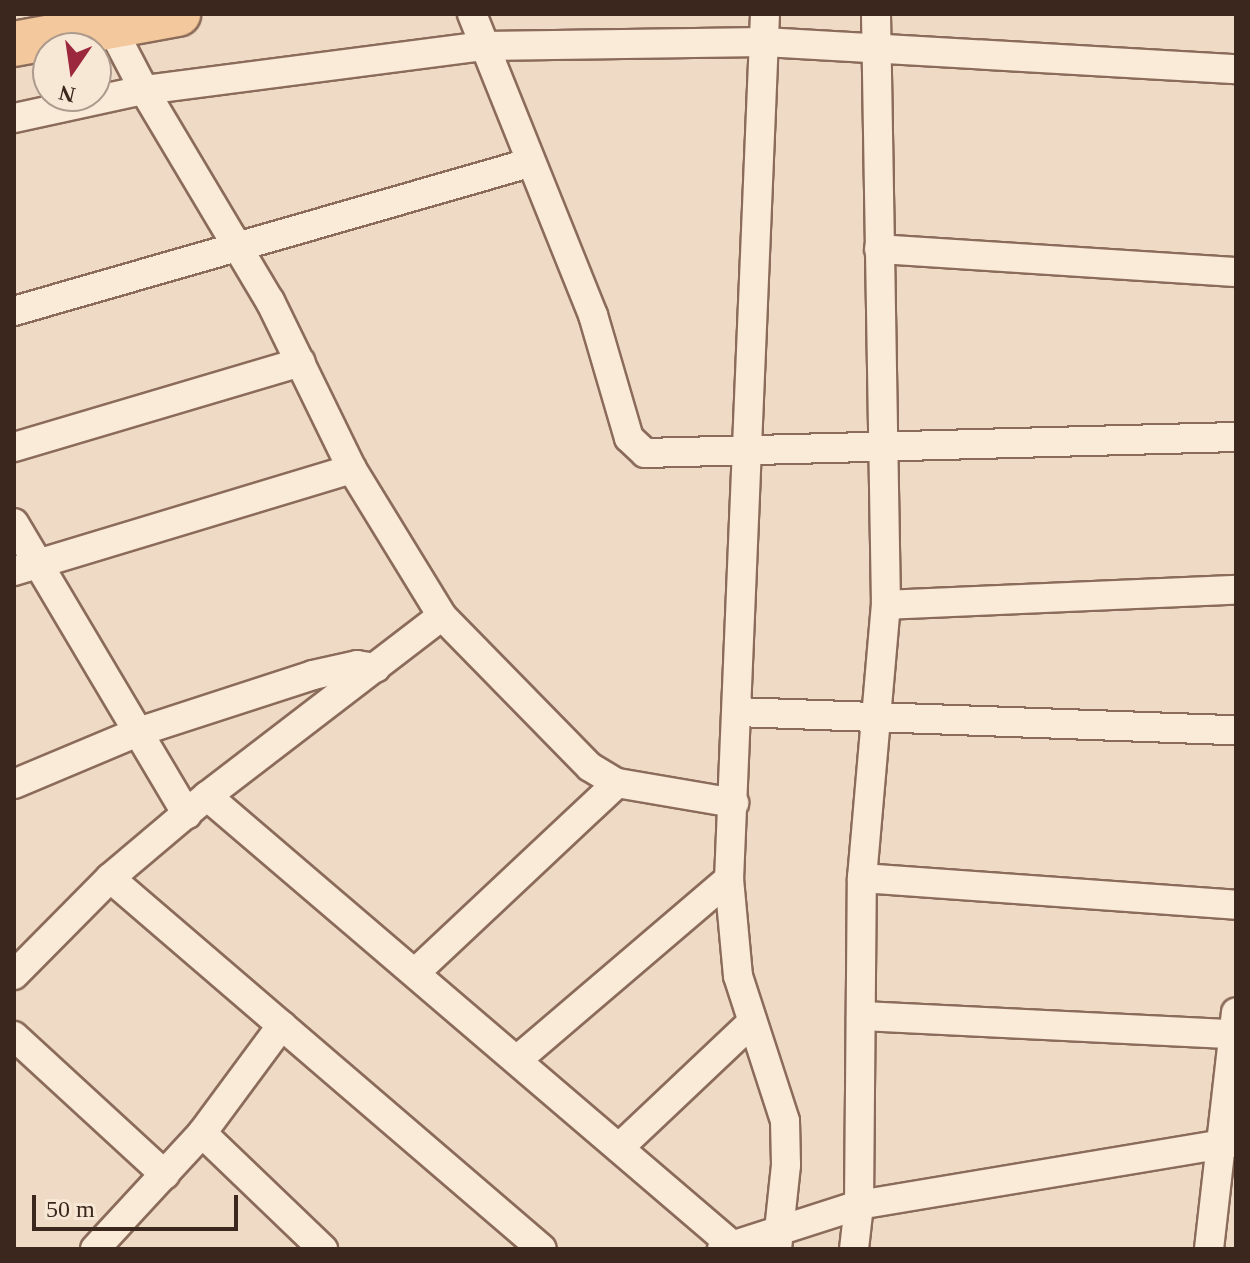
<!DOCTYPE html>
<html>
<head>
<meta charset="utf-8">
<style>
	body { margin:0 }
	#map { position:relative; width:1250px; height:1263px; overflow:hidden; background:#efdbc5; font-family:"Times New Roman",serif }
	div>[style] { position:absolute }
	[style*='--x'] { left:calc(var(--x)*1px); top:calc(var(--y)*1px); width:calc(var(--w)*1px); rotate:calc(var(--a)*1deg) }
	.roads { filter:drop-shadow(2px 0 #8b6b5a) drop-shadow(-2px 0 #8b6b5a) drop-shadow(0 2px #8b6b5a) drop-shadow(0 -2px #8b6b5a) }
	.minor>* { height:28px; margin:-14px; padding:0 14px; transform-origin:14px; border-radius:14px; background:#faead8 }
	.primary>* { height:44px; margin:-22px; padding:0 22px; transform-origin:22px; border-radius:22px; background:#f3c89c }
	span { translate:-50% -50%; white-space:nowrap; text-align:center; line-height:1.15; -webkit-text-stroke:6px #f7e7d5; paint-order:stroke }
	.frame { position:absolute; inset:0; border:16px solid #3b271e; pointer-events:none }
	.north { position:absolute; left:32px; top:32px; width:80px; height:80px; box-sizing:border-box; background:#f7e7d5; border:2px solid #ac9a8c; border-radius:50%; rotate:193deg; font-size:22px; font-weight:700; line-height:32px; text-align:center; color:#3b271e }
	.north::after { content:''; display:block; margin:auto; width:28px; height:36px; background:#9c283e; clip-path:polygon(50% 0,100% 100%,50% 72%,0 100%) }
	.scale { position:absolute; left:32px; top:1195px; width:206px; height:36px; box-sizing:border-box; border:4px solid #3b271e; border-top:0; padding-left:10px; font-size:24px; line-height:28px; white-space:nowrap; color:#3b271e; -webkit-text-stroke:6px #f7e7d5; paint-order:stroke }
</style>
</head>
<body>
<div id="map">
	<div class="roads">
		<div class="minor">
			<i style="--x:472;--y:14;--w:324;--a:68.1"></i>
			<i style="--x:593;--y:315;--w:128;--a:73.7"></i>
			<i style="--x:629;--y:438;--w:22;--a:43"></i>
			<i style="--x:645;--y:453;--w:591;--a:-1.55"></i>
			<i style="--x:765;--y:14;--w:866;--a:92.38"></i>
			<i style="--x:729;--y:879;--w:97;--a:84.7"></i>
			<i style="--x:738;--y:976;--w:152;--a:72"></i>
			<i style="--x:785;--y:1121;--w:44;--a:88.7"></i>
			<i style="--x:786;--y:1165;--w:84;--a:96.1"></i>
			<i style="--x:109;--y:23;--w:76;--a:62.4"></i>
			<i style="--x:144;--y:90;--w:246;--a:59.2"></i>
			<i style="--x:270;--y:301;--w:187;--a:64"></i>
			<i style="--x:352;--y:469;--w:172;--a:58.5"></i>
			<i style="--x:442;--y:616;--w:211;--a:45.6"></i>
			<i style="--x:590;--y:767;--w:31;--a:31"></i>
			<i style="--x:617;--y:783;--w:119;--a:9.7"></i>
			<i style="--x:14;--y:118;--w:133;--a:-12.2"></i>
			<i style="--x:144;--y:90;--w:343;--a:-7.4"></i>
			<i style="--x:484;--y:46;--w:280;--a:-0.8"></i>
			<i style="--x:764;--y:42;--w:473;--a:3.3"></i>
			<i style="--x:879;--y:249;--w:358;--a:3.7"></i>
			<i style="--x:14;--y:311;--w:536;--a:-16.03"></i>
			<i style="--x:14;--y:447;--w:299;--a:-16.5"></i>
			<i style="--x:14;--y:523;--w:339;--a:59.3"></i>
			<i style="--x:14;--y:571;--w:353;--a:-16.8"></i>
			<i style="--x:886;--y:605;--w:350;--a:-2.5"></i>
			<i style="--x:737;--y:712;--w:499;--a:2.1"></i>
			<i style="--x:14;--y:784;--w:134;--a:-22.8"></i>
			<i style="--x:138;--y:732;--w:184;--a:-18"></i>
			<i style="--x:313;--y:675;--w:45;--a:-12.8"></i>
			<i style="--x:357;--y:665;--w:19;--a:9"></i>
			<i style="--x:207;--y:796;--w:691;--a:40.54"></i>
			<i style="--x:110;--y:878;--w:569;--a:40.66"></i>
			<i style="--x:862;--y:878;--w:375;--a:4.1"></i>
			<i style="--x:417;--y:971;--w:274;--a:-43.2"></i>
			<i style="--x:14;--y:975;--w:136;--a:-45.3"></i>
			<i style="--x:110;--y:878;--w:127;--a:-40.2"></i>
			<i style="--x:207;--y:796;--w:296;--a:-37.5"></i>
			<i style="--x:861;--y:1016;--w:373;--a:2.8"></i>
			<i style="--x:14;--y:1036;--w:205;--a:42.6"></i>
			<i style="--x:517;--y:1060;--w:279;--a:-40.5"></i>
			<i style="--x:202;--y:1133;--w:168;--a:43.8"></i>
			<i style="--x:621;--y:1146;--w:180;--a:-43.4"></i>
			<i style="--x:95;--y:1249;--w:158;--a:-47.3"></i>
			<i style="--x:202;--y:1133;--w:134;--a:-53.5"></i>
			<i style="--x:722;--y:1249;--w:144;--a:-17.8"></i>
			<i style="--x:859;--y:1205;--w:382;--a:-9.5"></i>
			<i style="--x:854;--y:1249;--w:44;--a:-83.5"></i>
			<i style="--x:859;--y:1205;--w:327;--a:-89.5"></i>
			<i style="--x:862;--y:878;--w:274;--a:-85"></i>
			<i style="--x:886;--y:605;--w:591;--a:-90.97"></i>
			<i style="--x:1209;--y:1249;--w:238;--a:-83.5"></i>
		</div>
		<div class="primary">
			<i style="--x:14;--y:44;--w:167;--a:-10.4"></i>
		</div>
	</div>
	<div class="frame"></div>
	<div class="north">N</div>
	<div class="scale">50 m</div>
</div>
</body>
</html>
